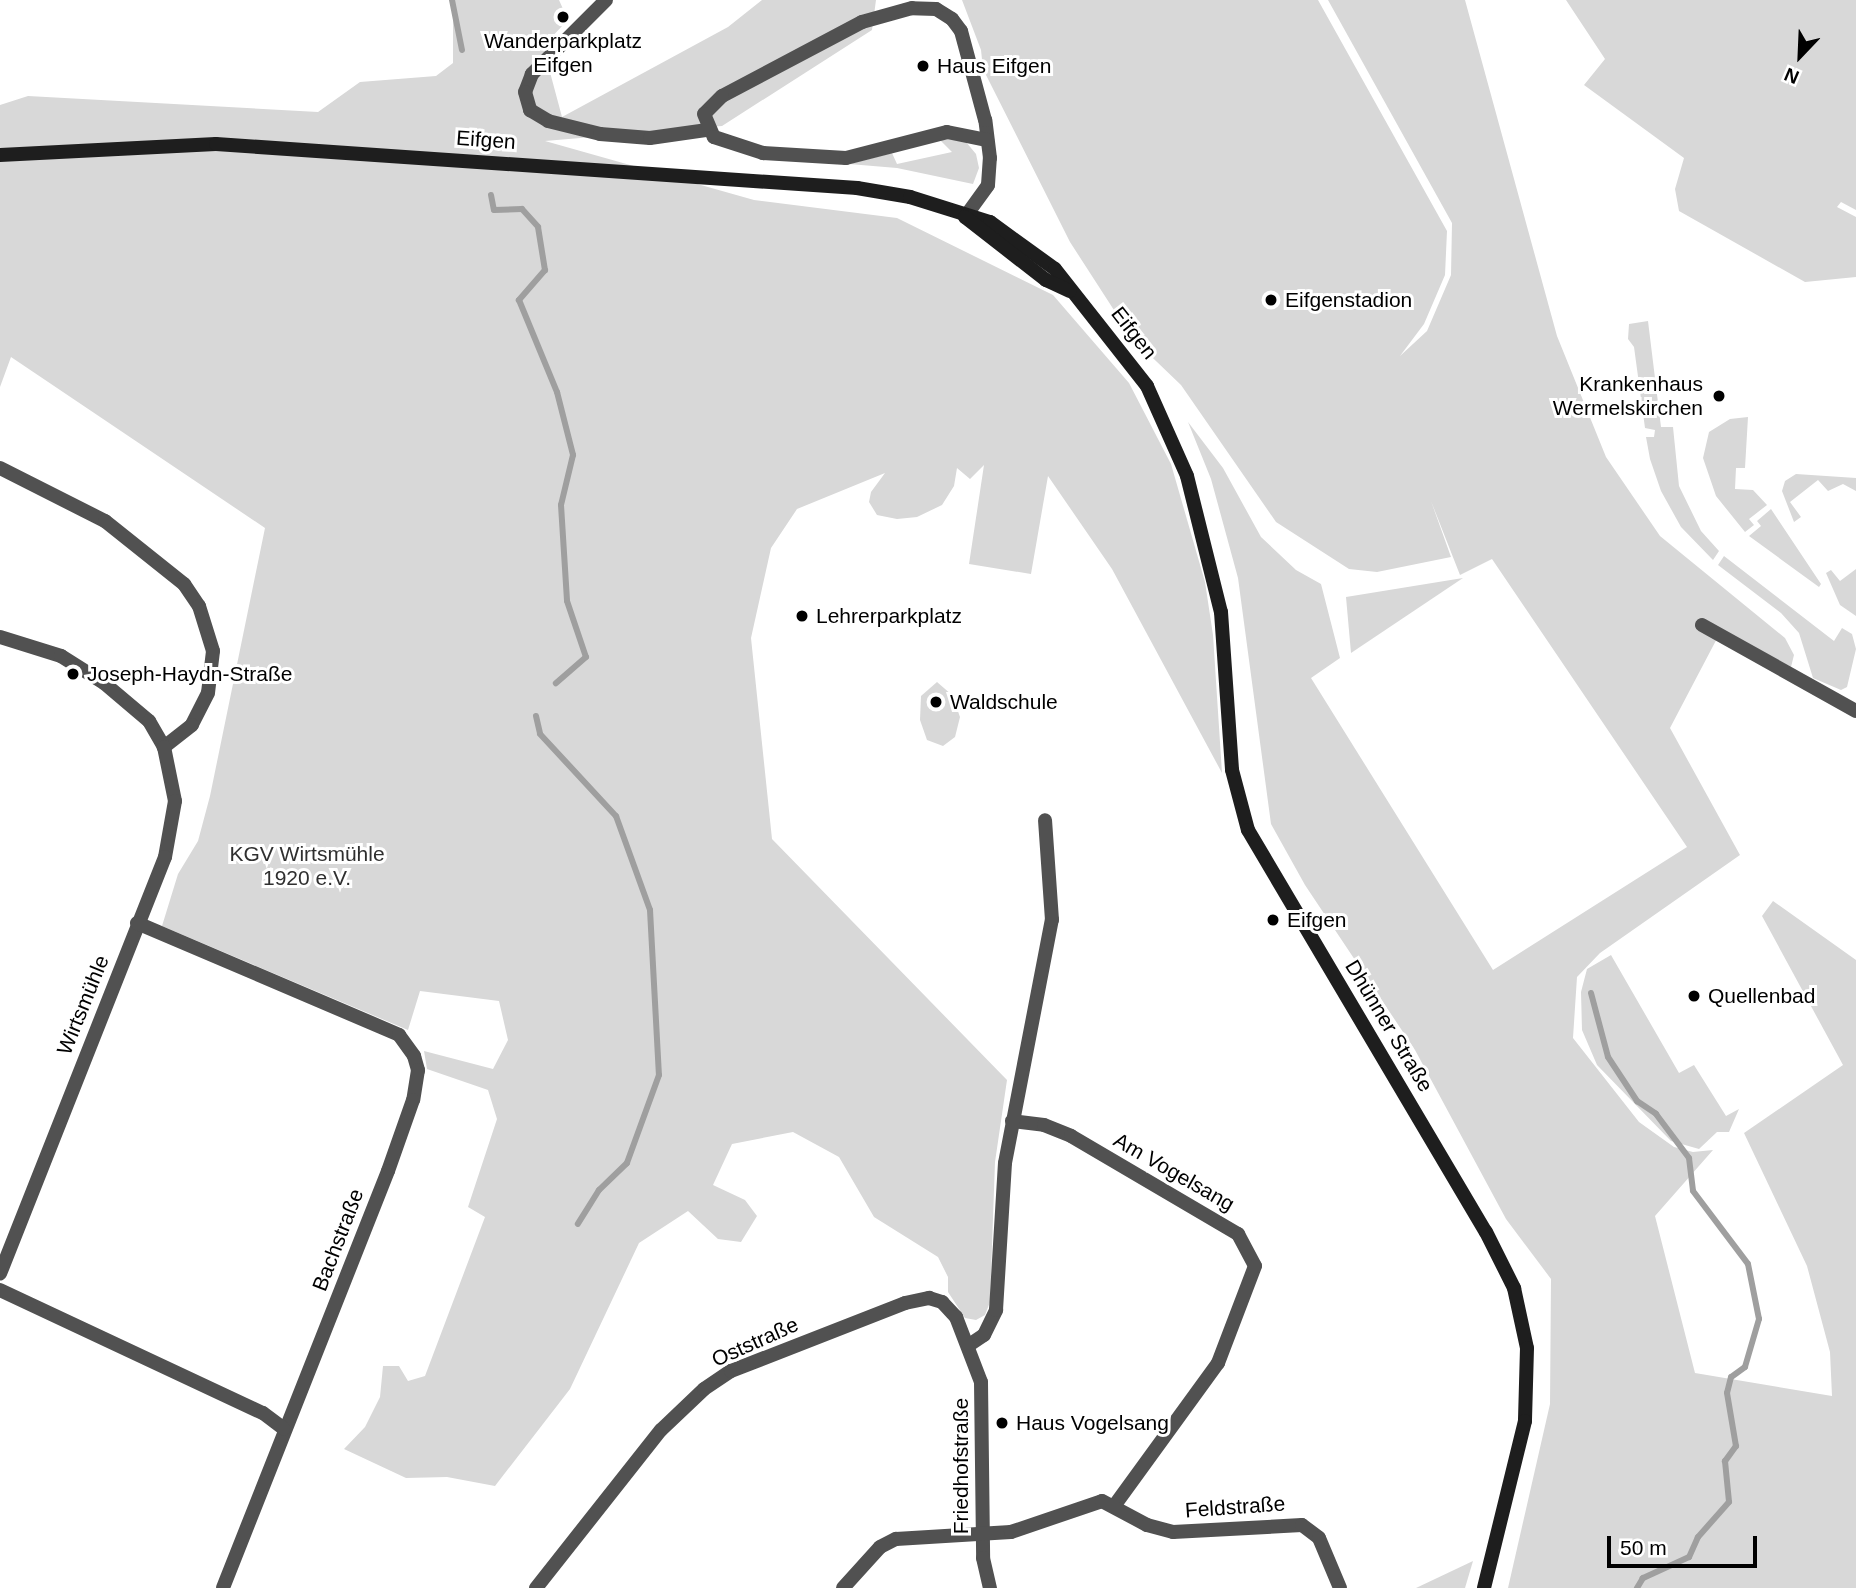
<!DOCTYPE html>
<html>
<head>
<meta charset="utf-8">
<style>
	body { margin:0 }
	#map { position:relative; width:1856px; height:1588px; overflow:hidden; background:#fff; font-family:Arial,sans-serif }
	div>[style] { position:absolute }
	[style*='--x'] { left:calc(var(--x)*1px); top:calc(var(--y)*1px); width:calc(var(--w)*1px); rotate:calc(var(--a)*1deg) }
	.green>* { inset:0; background:#d8d8d8 }
	.stream>* { height:6px; margin:-3px; padding:0 3px; transform-origin:3px; border-radius:3px; background:#9f9f9f }
	.street>* { height:14px; margin:-7px; padding:0 7px; transform-origin:7px; border-radius:7px; background:#515151 }
	.secondary>* { height:14px; margin:-7px; padding:0 7px; transform-origin:7px; border-radius:7px; background:#1e1e1e }
	.dots>* { width:19px; height:19px; translate:-50% -50%; box-sizing:border-box; border:4px solid #fff; border-radius:50% }
	span { translate:-50% -50%; white-space:nowrap; text-align:center; line-height:1.15; -webkit-text-stroke:6px #fff; paint-order:stroke }
	.poi-label { font-size:21px; color:#000 }
	.left { translate:0 -50%; text-align:left }
	.right { translate:-100% -50%; text-align:right }
	.street-label { font-size:21px; color:#000 }
	.park-label { font-size:21px; color:#2f2f2f }
	.north { position:absolute; left:1765px; top:21px; width:70px; height:70px; -webkit-text-stroke:5px #fff; paint-order:stroke; rotate:203deg; font-size:19px; font-weight:700; line-height:28px; text-align:center; color:#000 }
	.north::after { content:''; display:block; margin:auto; width:24px; height:32px; background:#000; clip-path:polygon(50% 0,100% 100%,50% 72%,0 100%) }
	.scale { position:absolute; left:1607px; top:1536px; width:150px; height:32px; box-sizing:border-box; border:4px solid #000; border-top:0; padding-left:9px; font-size:21px; line-height:24px; white-space:nowrap; color:#000; -webkit-text-stroke:5px #fff; paint-order:stroke }
</style>
</head>
<body>
<div id="map">
	<div class="green">
		<i style="clip-path:polygon(453px 0,559px 0,568px 20px,543px 46px,562px 117px,728px 27px,762px 0,876px 0,872px 30px,722px 126px,545px 141px,754px 200px,897px 218px,1053px 295px,1129px 383px,1171px 464px,1205px 582px,1213px 635px,1222px 773px,1112px 569px,1048px 476px,1031px 574px,969px 564px,984px 465px,970px 479px,957px 468px,954px 486px,942px 505px,917px 517px,897px 519px,877px 515px,869px 502px,871px 492px,885px 473px,797px 509px,771px 548px,751px 638px,772px 839px,1007px 1080px,995px 1162px,990px 1302px,985px 1315px,976px 1320px,965px 1318px,948px 1292px,948px 1277px,938px 1257px,874px 1217px,839px 1157px,793px 1132px,732px 1144px,713px 1185px,745px 1200px,757px 1216px,741px 1242px,718px 1239px,688px 1211px,639px 1243px,570px 1389px,495px 1486px,447px 1477px,406px 1478px,344px 1449px,365px 1427px,380px 1397px,383px 1366px,399px 1366px,408px 1381px,425px 1376px,485px 1217px,468px 1207px,497px 1119px,488px 1090px,427px 1069px,424px 1051px,493px 1069px,508px 1040px,499px 1001px,420px 991px,408px 1030px,162px 926px,178px 874px,198px 841px,210px 796px,265px 528px,11px 357px,0 387px,0 105px,28px 96px,318px 112px,360px 82px,436px 76px,453px 63px)"></i>
		<i style="clip-path:polygon(962px 0,1318px 0,1447px 231px,1445px 275px,1424px 324px,1400px 356px,1427px 331px,1451px 275px,1452px 223px,1328px 0,1465px 0,1557px 336px,1606px 457px,1660px 536px,1785px 638px,1794px 655px,1791px 667px,1722px 629px,1670px 728px,1740px 855px,1600px 953px,1577px 977px,1573px 1038px,1639px 1122px,1674px 1147px,1693px 1152px,1713px 1150px,1655px 1216px,1695px 1373px,1832px 1396px,1830px 1352px,1807px 1266px,1744px 1133px,1843px 1065px,1762px 916px,1773px 901px,1856px 960px,1856px 1588px,1508px 1588px,1550px 1404px,1551px 1279px,1506px 1219px,1415px 1050px,1305px 885px,1271px 824px,1238px 578px,1211px 479px,1188px 422px,1223px 468px,1261px 537px,1296px 570px,1321px 584px,1340px 658px,1311px 678px,1493px 970px,1687px 847px,1492px 559px,1460px 575px,1431px 501px,1451px 557px,1377px 572px,1349px 569px,1276px 522px,1181px 385px,1132px 338px,1070px 242px,983px 69px,981px 50px)"></i>
		<i style="clip-path:polygon(1566px 0,1856px 0,1856px 210px,1841px 202px,1837px 207px,1856px 217px,1856px 277px,1805px 282px,1679px 211px,1675px 189px,1684px 158px,1584px 85px,1605px 59px)"></i>
		<i style="clip-path:polygon(950px 139px,966px 142px,976px 154px,979px 168px,973px 184px,897px 168px,849px 164px,892px 153px,897px 164px,952px 152px,940px 140px)"></i>
		<i style="clip-path:polygon(1648px 321px,1661px 427px,1673px 427px,1679px 486px,1701px 531px,1719px 551px,1713px 560px,1681px 527px,1661px 491px,1650px 459px,1646px 437px,1654px 437px,1655px 430px,1645px 428px,1634px 347px,1628px 339px,1629px 324px)"></i>
		<i style="clip-path:polygon(1748px 417px,1745px 468px,1736px 468px,1735px 489px,1753px 490px,1767px 505px,1749px 519px,1754px 525px,1745px 532px,1716px 496px,1703px 458px,1709px 432px,1730px 419px)"></i>
		<i style="clip-path:polygon(1796px 474px,1856px 478px,1856px 491px,1843px 484px,1828px 491px,1818px 480px,1790px 502px,1801px 517px,1794px 522px,1782px 491px,1785px 481px)"></i>
		<i style="clip-path:polygon(1771px 509px,1821px 584px,1819px 587px,1749px 536px,1761px 526px,1757px 521px)"></i>
		<i style="clip-path:polygon(1724px 556px,1834px 641px,1842px 628px,1852px 634px,1856px 649px,1847px 687px,1841px 690px,1813px 678px,1799px 633px,1781px 613px,1718px 565px)"></i>
		<i style="clip-path:polygon(1856px 569px,1856px 616px,1840px 605px,1826px 573px,1831px 570px,1840px 581px)"></i>
		<i style="clip-path:polygon(1463px 578px,1351px 653px,1346px 597px)"></i>
		<i style="clip-path:polygon(937px 682px,952px 695px,960px 717px,955px 737px,943px 746px,927px 740px,920px 720px,921px 696px)"></i>
		<i style="clip-path:polygon(1611px 955px,1679px 1073px,1694px 1065px,1726px 1116px,1739px 1109px,1729px 1132px,1717px 1132px,1699px 1149px,1671px 1141px,1597px 1065px,1582px 1030px,1581px 992px,1587px 969px)"></i>
		<i style="clip-path:polygon(1473px 1561px,1465px 1588px,1416px 1588px)"></i>
	</div>
	<div class="stream">
		<i style="--x:452;--y:0;--w:51;--a:78.7"></i>
		<i style="--x:491;--y:195;--w:15;--a:79"></i>
		<i style="--x:494;--y:210;--w:28;--a:-2"></i>
		<i style="--x:522;--y:209;--w:24;--a:48"></i>
		<i style="--x:538;--y:227;--w:44;--a:80.8"></i>
		<i style="--x:545;--y:270;--w:40;--a:131"></i>
		<i style="--x:519;--y:300;--w:100;--a:67.6"></i>
		<i style="--x:557;--y:392;--w:65;--a:75.7"></i>
		<i style="--x:573;--y:455;--w:51;--a:103.5"></i>
		<i style="--x:561;--y:505;--w:96;--a:86.4"></i>
		<i style="--x:567;--y:601;--w:59;--a:71.3"></i>
		<i style="--x:586;--y:657;--w:40;--a:139"></i>
		<i style="--x:536;--y:716;--w:18;--a:77"></i>
		<i style="--x:540;--y:734;--w:112;--a:47.2"></i>
		<i style="--x:616;--y:816;--w:100;--a:70.1"></i>
		<i style="--x:650;--y:910;--w:165;--a:86.9"></i>
		<i style="--x:659;--y:1075;--w:94;--a:110"></i>
		<i style="--x:627;--y:1163;--w:39;--a:136"></i>
		<i style="--x:599;--y:1190;--w:40;--a:122"></i>
		<i style="--x:1591;--y:993;--w:66;--a:75.1"></i>
		<i style="--x:1608;--y:1057;--w:53;--a:56.6"></i>
		<i style="--x:1637;--y:1101;--w:23;--a:34"></i>
		<i style="--x:1656;--y:1114;--w:55;--a:53.1"></i>
		<i style="--x:1689;--y:1158;--w:33;--a:83"></i>
		<i style="--x:1693;--y:1191;--w:91;--a:53"></i>
		<i style="--x:1748;--y:1264;--w:56;--a:78.7"></i>
		<i style="--x:1759;--y:1319;--w:50;--a:106.3"></i>
		<i style="--x:1745;--y:1367;--w:17;--a:144"></i>
		<i style="--x:1731;--y:1377;--w:16;--a:104"></i>
		<i style="--x:1727;--y:1393;--w:54;--a:80.4"></i>
		<i style="--x:1736;--y:1446;--w:19;--a:126"></i>
		<i style="--x:1725;--y:1461;--w:41;--a:84.4"></i>
		<i style="--x:1729;--y:1502;--w:47;--a:131.5"></i>
		<i style="--x:1698;--y:1537;--w:22;--a:114"></i>
		<i style="--x:1689;--y:1557;--w:51;--a:155.5"></i>
		<i style="--x:1643;--y:1578;--w:12;--a:121"></i>
	</div>
	<div class="street">
		<i style="--x:606;--y:0;--w:105;--a:135"></i>
		<i style="--x:532;--y:74;--w:19;--a:111"></i>
		<i style="--x:525;--y:92;--w:19;--a:74"></i>
		<i style="--x:530;--y:110;--w:21;--a:31"></i>
		<i style="--x:548;--y:121;--w:54;--a:14"></i>
		<i style="--x:600;--y:134;--w:50;--a:4.6"></i>
		<i style="--x:650;--y:138;--w:58;--a:-8"></i>
		<i style="--x:965;--y:217;--w:39;--a:-54"></i>
		<i style="--x:988;--y:185;--w:27;--a:-86"></i>
		<i style="--x:990;--y:158;--w:38;--a:-97"></i>
		<i style="--x:985;--y:120;--w:92;--a:-105.1"></i>
		<i style="--x:961;--y:31;--w:15;--a:-127"></i>
		<i style="--x:952;--y:19;--w:19;--a:-148"></i>
		<i style="--x:936;--y:9;--w:24;--a:-178"></i>
		<i style="--x:912;--y:8;--w:52;--a:164.4"></i>
		<i style="--x:862;--y:22;--w:158;--a:152.1"></i>
		<i style="--x:722;--y:96;--w:25;--a:135"></i>
		<i style="--x:704;--y:114;--w:25;--a:67"></i>
		<i style="--x:714;--y:137;--w:52;--a:18.1"></i>
		<i style="--x:763;--y:153;--w:83;--a:3.4"></i>
		<i style="--x:846;--y:158;--w:104;--a:-14.4"></i>
		<i style="--x:947;--y:132;--w:41;--a:11.3"></i>
		<i style="--x:0;--y:468;--w:118;--a:26.8"></i>
		<i style="--x:105;--y:521;--w:101;--a:38.6"></i>
		<i style="--x:184;--y:584;--w:27;--a:56"></i>
		<i style="--x:199;--y:606;--w:47;--a:72.7"></i>
		<i style="--x:213;--y:651;--w:42;--a:96.8"></i>
		<i style="--x:208;--y:693;--w:36;--a:117"></i>
		<i style="--x:192;--y:725;--w:36;--a:142"></i>
		<i style="--x:1702;--y:625;--w:176;--a:29.2"></i>
		<i style="--x:0;--y:637;--w:64;--a:17.3"></i>
		<i style="--x:61;--y:656;--w:51;--a:32.1"></i>
		<i style="--x:104;--y:683;--w:59;--a:40.2"></i>
		<i style="--x:149;--y:721;--w:30;--a:60"></i>
		<i style="--x:164;--y:747;--w:55;--a:78.5"></i>
		<i style="--x:175;--y:801;--w:57;--a:100.1"></i>
		<i style="--x:165;--y:857;--w:448;--a:111.6"></i>
		<i style="--x:137;--y:923;--w:285;--a:23.1"></i>
		<i style="--x:399;--y:1035;--w:26;--a:54"></i>
		<i style="--x:414;--y:1056;--w:15;--a:74"></i>
		<i style="--x:418;--y:1070;--w:30;--a:99"></i>
		<i style="--x:413;--y:1100;--w:75;--a:109.4"></i>
		<i style="--x:388;--y:1171;--w:448;--a:111.6"></i>
		<i style="--x:1012;--y:1121;--w:32;--a:7"></i>
		<i style="--x:1044;--y:1125;--w:29;--a:22"></i>
		<i style="--x:1071;--y:1136;--w:194;--a:30.4"></i>
		<i style="--x:1238;--y:1234;--w:36;--a:62"></i>
		<i style="--x:1255;--y:1266;--w:104;--a:110.9"></i>
		<i style="--x:1218;--y:1363;--w:175;--a:126"></i>
		<i style="--x:0;--y:1290;--w:290;--a:25.1"></i>
		<i style="--x:263;--y:1413;--w:26;--a:37"></i>
		<i style="--x:969;--y:1345;--w:18;--a:-34"></i>
		<i style="--x:984;--y:1335;--w:28;--a:-64"></i>
		<i style="--x:996;--y:1310;--w:147;--a:-86.5"></i>
		<i style="--x:1005;--y:1163;--w:248;--a:-79.1"></i>
		<i style="--x:1052;--y:920;--w:100;--a:-94"></i>
		<i style="--x:536;--y:1588;--w:201;--a:-51.7"></i>
		<i style="--x:661;--y:1430;--w:59;--a:-43.6"></i>
		<i style="--x:704;--y:1389;--w:32;--a:-34"></i>
		<i style="--x:731;--y:1371;--w:187;--a:-21.3"></i>
		<i style="--x:905;--y:1303;--w:25;--a:-12"></i>
		<i style="--x:929;--y:1298;--w:14;--a:17"></i>
		<i style="--x:942;--y:1302;--w:21;--a:47"></i>
		<i style="--x:956;--y:1317;--w:70;--a:69"></i>
		<i style="--x:981;--y:1382;--w:176;--a:89.3"></i>
		<i style="--x:983;--y:1558;--w:31;--a:77"></i>
		<i style="--x:843;--y:1588;--w:55;--a:-47.9"></i>
		<i style="--x:880;--y:1547;--w:18;--a:-27"></i>
		<i style="--x:896;--y:1539;--w:115;--a:-3.5"></i>
		<i style="--x:1011;--y:1532;--w:96;--a:-18.8"></i>
		<i style="--x:1102;--y:1501;--w:51;--a:28.1"></i>
		<i style="--x:1147;--y:1525;--w:27;--a:15"></i>
		<i style="--x:1173;--y:1532;--w:129;--a:-3.1"></i>
		<i style="--x:1302;--y:1525;--w:21;--a:37"></i>
		<i style="--x:1319;--y:1538;--w:54;--a:67.2"></i>
	</div>
	<div class="secondary">
		<i style="--x:0;--y:155;--w:216;--a:-2.9"></i>
		<i style="--x:216;--y:144;--w:643;--a:3.93"></i>
		<i style="--x:857;--y:188;--w:54;--a:9.6"></i>
		<i style="--x:910;--y:197;--w:84;--a:17.4"></i>
		<i style="--x:990;--y:222;--w:80;--a:35.9"></i>
		<i style="--x:1055;--y:269;--w:149;--a:51.8"></i>
		<i style="--x:1147;--y:386;--w:98;--a:66"></i>
		<i style="--x:1187;--y:476;--w:140;--a:76"></i>
		<i style="--x:1221;--y:612;--w:158;--a:86"></i>
		<i style="--x:1232;--y:770;--w:62;--a:75.1"></i>
		<i style="--x:1248;--y:830;--w:467;--a:59.4"></i>
		<i style="--x:1486;--y:1232;--w:63;--a:63.4"></i>
		<i style="--x:1514;--y:1288;--w:61;--a:77.8"></i>
		<i style="--x:1527;--y:1348;--w:73;--a:91.6"></i>
		<i style="--x:1525;--y:1421;--w:172;--a:103.8"></i>
		<i style="--x:965;--y:217;--w:103;--a:37.9"></i>
		<i style="--x:1046;--y:280;--w:26;--a:25"></i>
	</div>
	<div class="dots">
		<i style="left:563px;top:17px;background:#000"></i>
		<i style="left:923px;top:66px;background:#000"></i>
		<i style="left:1271px;top:300px;background:#000"></i>
		<i style="left:1719px;top:396px;background:#000"></i>
		<i style="left:802px;top:616px;background:#000"></i>
		<i style="left:73px;top:674px;background:#000"></i>
		<i style="left:936px;top:702px;background:#000"></i>
		<i style="left:1273px;top:920px;background:#000"></i>
		<i style="left:1694px;top:996px;background:#000"></i>
		<i style="left:1002px;top:1423px;background:#000"></i>
	</div>
	<div class="poi-label">
		<span style="left:563px;top:53px">Wanderparkplatz<br>Eifgen</span>
		<span class="left" style="left:937px;top:66px">Haus Eifgen</span>
		<span class="left" style="left:1285px;top:300px">Eifgenstadion</span>
		<span class="right" style="left:1703px;top:396px">Krankenhaus<br>Wermelskirchen</span>
		<span class="left" style="left:816px;top:616px">Lehrerparkplatz</span>
		<span class="left" style="left:87px;top:674px">Joseph-Haydn-Straße</span>
		<span class="left" style="left:950px;top:702px">Waldschule</span>
		<span class="left" style="left:1287px;top:920px">Eifgen</span>
		<span class="left" style="left:1708px;top:996px">Quellenbad</span>
		<span class="left" style="left:1016px;top:1423px">Haus Vogelsang</span>
	</div>
	<div class="street-label">
		<span style="left:486px;top:140px;rotate:4deg">Eifgen</span>
		<span style="left:1134px;top:333px;rotate:52deg">Eifgen</span>
		<span style="left:83px;top:1005px;rotate:-68deg">Wirtsmühle</span>
		<span style="left:1389px;top:1026px;rotate:59deg">Dhünner Straße</span>
		<span style="left:1174px;top:1172px;rotate:30deg">Am Vogelsang</span>
		<span style="left:338px;top:1240px;rotate:-69deg">Bachstraße</span>
		<span style="left:755px;top:1342px;rotate:-24deg">Oststraße</span>
		<span style="left:961px;top:1466px;rotate:-90deg">Friedhofstraße</span>
		<span style="left:1235px;top:1507px;rotate:-4deg">Feldstraße</span>
	</div>
	<div class="park-label">
		<span style="left:307px;top:866px">KGV Wirtsmühle<br>1920 e.V.</span>
	</div>
	<div class="north">N</div>
	<div class="scale">50 m</div>
</div>
</body>
</html>
